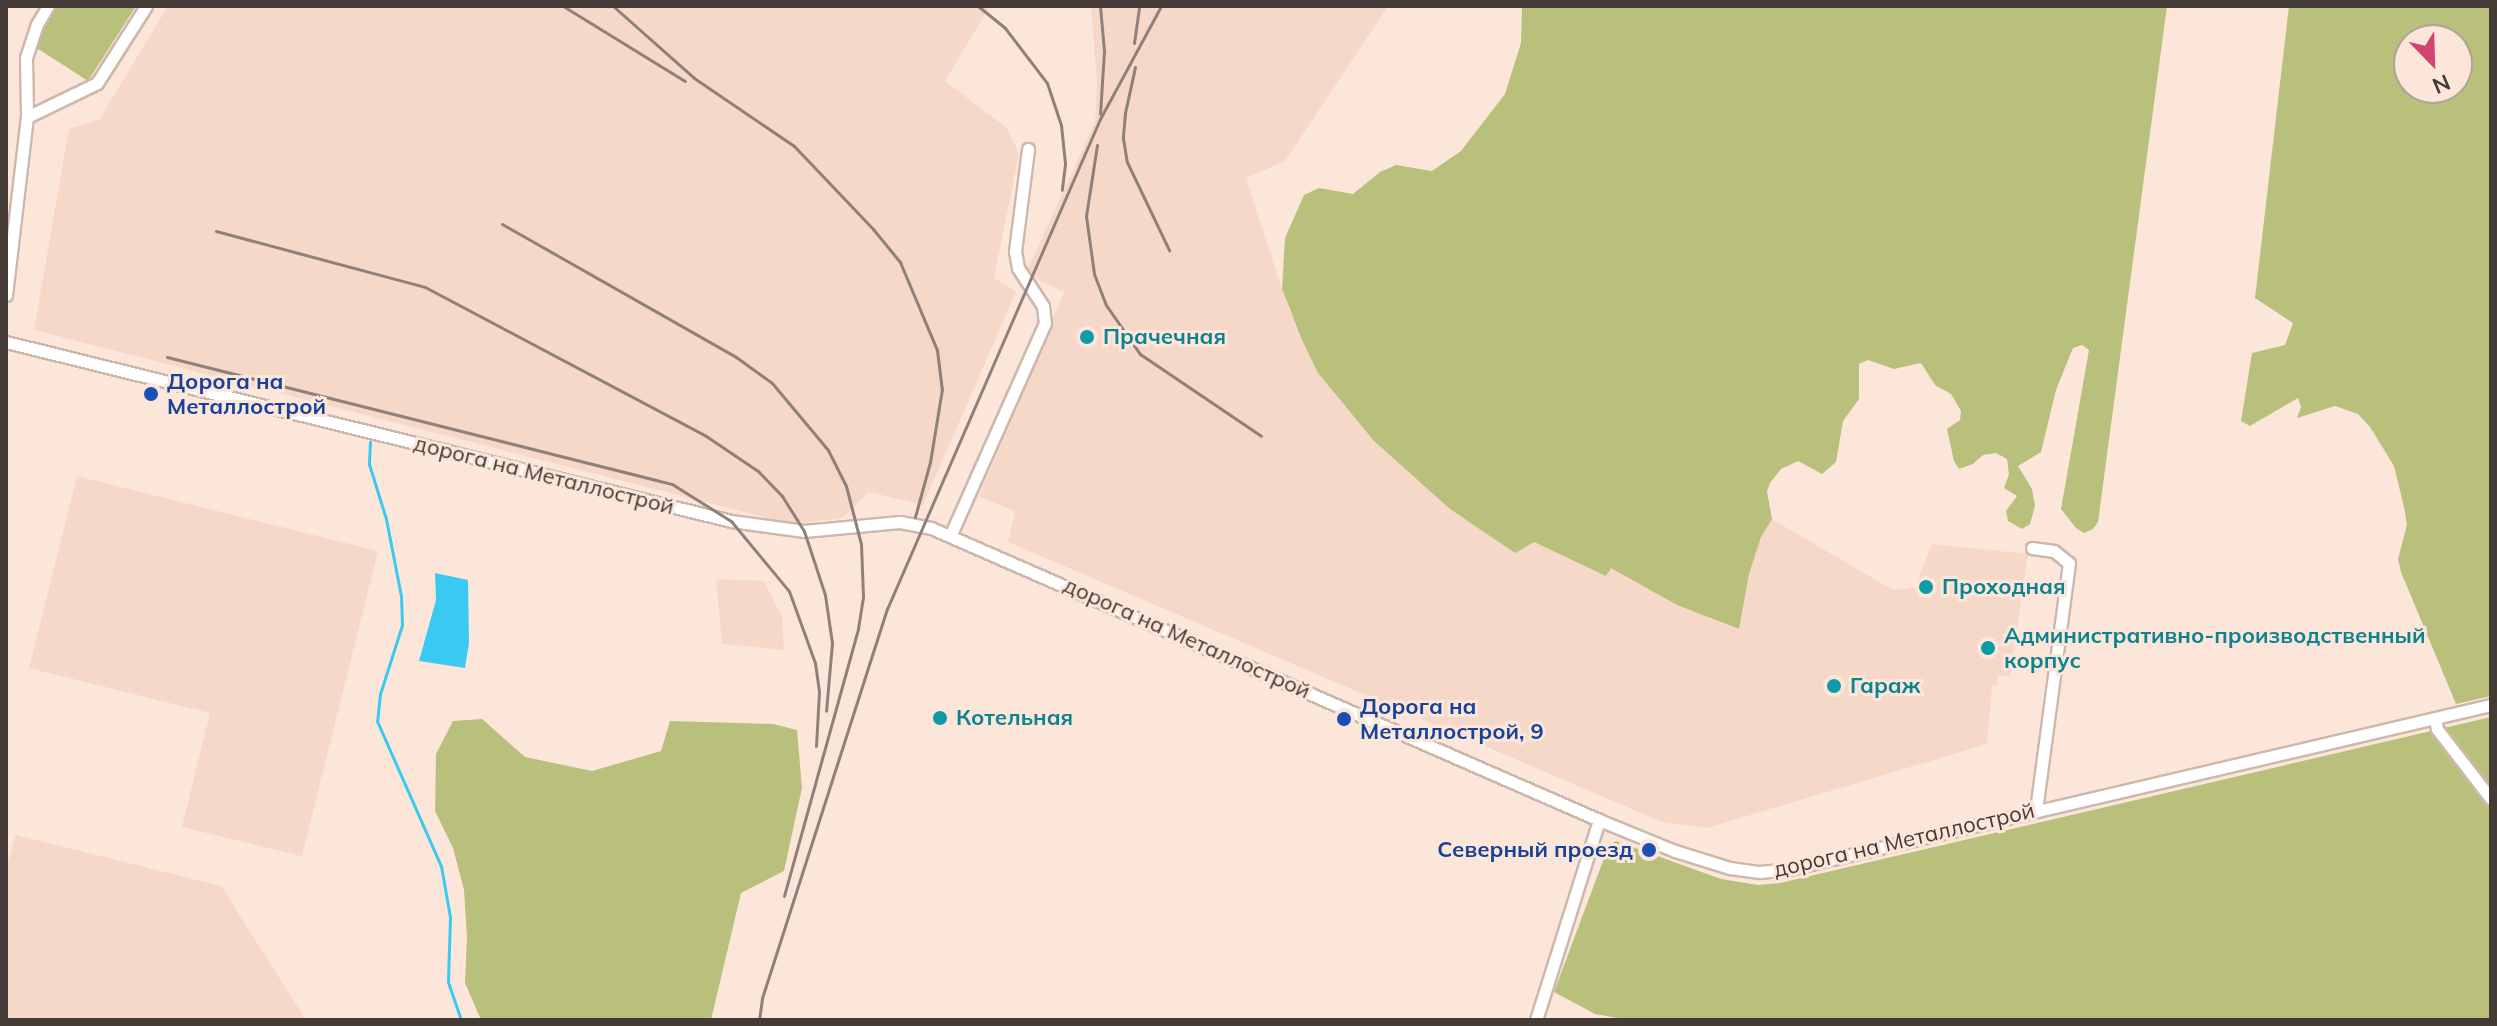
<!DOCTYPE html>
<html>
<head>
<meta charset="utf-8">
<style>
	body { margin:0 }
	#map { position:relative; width:2497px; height:1026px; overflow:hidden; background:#fce6da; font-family:Mulish,sans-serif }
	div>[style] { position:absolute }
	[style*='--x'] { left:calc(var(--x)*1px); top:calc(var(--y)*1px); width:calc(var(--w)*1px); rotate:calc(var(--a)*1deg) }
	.built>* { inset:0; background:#f6d8c9 }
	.green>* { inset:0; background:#b9c07b }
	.water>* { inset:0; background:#3acaf1 }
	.stream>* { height:3px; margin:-1.5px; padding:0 1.5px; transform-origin:1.5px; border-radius:1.5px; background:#3acaf1 }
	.roads { filter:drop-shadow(2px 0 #cdb8ad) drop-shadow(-2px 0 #cdb8ad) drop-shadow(0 2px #cdb8ad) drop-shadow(0 -2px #cdb8ad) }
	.minor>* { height:11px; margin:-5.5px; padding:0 5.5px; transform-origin:5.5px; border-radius:5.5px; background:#fff }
	.rail>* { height:3px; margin:-1.5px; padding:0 1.5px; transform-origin:1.5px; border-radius:1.5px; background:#8f8179 }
	.dots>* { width:22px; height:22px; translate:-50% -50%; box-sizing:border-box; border:4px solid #fce6da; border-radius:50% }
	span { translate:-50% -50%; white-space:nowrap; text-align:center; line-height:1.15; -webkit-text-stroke:6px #fce6da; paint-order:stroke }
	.culture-label { font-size:22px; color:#0d838f; font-weight:700 }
	.left { translate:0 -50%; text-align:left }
	.transit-label { font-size:22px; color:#164399; font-weight:700 }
	.right { translate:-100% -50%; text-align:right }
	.street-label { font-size:22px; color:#443b36 }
	.frame { position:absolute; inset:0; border:8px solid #443b36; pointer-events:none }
	.north { position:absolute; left:2393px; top:24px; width:80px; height:80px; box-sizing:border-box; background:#fce6da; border:2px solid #b2a298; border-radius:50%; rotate:157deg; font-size:22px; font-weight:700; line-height:32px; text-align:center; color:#443b36 }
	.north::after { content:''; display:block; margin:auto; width:28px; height:36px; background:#d14471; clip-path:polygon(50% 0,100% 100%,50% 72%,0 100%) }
</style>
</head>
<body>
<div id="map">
	<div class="built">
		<i style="clip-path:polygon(168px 6px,990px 6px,945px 81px,1007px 128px,1019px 154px,994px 278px,1016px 292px,923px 505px,869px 492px,842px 518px,791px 524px,34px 330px,69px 129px,99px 120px)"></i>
		<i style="clip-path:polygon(1091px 6px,1388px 6px,1285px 161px,1246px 178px,1287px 305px,1318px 373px,1374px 441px,1463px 519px,1534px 542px,1606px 575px,1611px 567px,1677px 605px,1738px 629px,1749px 574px,1761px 537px,1772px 519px,1893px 590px,1914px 588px,1932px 544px,2028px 554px,2010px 676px,1998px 675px,1997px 685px,1992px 685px,1987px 744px,1707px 828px,1662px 822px,1008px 542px,1015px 511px,979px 497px,1064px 292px,1040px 281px,1028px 269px,1095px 122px,1097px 82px)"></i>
		<i style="clip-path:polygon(77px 476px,378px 551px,302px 856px,182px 827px,210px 713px,29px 668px)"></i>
		<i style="clip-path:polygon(716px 579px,764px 581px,782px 617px,784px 650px,722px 644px)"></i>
		<i style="clip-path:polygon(16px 835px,221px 886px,306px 1020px,6px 1020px,6px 867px)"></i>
	</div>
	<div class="green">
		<i style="clip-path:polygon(57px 6px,136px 6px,88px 81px,32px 45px)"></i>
		<i style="clip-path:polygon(1522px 6px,2167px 6px,2098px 522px,2093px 529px,2084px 533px,2076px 528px,2061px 509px,2089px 350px,2082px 345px,2073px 348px,2056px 390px,2041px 452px,2018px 466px,2032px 489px,2035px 506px,2030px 524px,2022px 529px,2008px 521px,2006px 511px,2017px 496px,2004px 488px,2009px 474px,2007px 459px,1996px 453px,1983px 455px,1973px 464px,1959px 469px,1954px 461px,1947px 429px,1960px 420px,1961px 411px,1951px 394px,1935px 385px,1921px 363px,1894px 369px,1868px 360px,1859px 364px,1859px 399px,1843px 421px,1836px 462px,1822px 474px,1798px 461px,1781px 469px,1770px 483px,1767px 491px,1772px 519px,1761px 537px,1749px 574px,1739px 629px,1677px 605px,1611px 568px,1606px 576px,1534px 542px,1515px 553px,1450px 509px,1374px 441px,1318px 373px,1302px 340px,1282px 289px,1285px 238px,1304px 195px,1319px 188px,1353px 194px,1380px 172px,1396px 165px,1432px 171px,1461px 151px,1505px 94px,1521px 43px)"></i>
		<i style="clip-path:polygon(evenodd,2289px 6px,2491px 6px,2491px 696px,2456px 704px,2401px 572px,2398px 559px,2407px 525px,2404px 507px,2394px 466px,2370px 427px,2358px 414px,2335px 406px,2297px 418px,2301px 407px,2298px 398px,2250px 426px,2241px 421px,2252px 353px,2285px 345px,2293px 323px,2255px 298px,2289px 6px,2409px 40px,2457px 40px,2457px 88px,2409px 88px,2409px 40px)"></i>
		<i style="clip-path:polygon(2491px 717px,2491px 1020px,1628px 1020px,1595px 1014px,1554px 992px,1609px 845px,1616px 841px,1721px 879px,1758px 885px,1780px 883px)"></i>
		<i style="clip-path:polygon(482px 719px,525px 757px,592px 771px,661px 751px,670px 721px,773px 724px,797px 730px,802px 788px,784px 871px,741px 893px,711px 1020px,481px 1020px,465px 983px,467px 936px,464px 890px,453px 848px,435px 811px,436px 754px,453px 721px)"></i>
	</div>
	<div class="water">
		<i style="clip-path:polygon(435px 573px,468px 580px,469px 643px,465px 668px,419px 661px,436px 600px)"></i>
	</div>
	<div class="stream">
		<i style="--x:370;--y:442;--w:22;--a:93"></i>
		<i style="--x:369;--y:464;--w:58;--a:72.8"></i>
		<i style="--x:386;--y:519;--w:78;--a:79"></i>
		<i style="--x:401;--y:596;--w:29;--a:88"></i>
		<i style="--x:402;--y:625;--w:72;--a:107.7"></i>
		<i style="--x:380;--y:694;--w:27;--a:96"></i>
		<i style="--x:377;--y:721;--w:158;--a:66.2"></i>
		<i style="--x:441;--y:866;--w:52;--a:80"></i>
		<i style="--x:450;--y:917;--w:65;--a:91.8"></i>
		<i style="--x:448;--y:982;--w:40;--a:71.1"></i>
	</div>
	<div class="roads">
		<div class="minor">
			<i style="--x:48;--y:6;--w:21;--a:121"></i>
			<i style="--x:37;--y:24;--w:35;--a:108"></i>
			<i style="--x:26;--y:57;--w:60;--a:89"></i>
			<i style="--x:27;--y:117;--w:78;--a:-25.9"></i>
			<i style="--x:97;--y:83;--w:91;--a:-57.5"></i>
			<i style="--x:6;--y:295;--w:179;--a:-83.3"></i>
			<i style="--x:6;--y:342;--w:747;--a:13.87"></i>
			<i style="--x:731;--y:521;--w:74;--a:7.8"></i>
			<i style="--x:804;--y:531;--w:96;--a:-5.4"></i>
			<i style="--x:900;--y:522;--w:32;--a:11"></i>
			<i style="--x:931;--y:528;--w:729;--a:23.61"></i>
			<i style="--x:1599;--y:820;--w:82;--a:22.2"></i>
			<i style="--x:1675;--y:851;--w:58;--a:17.2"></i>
			<i style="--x:1730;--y:868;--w:30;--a:8"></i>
			<i style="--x:1760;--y:872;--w:30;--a:-6"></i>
			<i style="--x:1790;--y:869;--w:720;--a:-13.17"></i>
			<i style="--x:951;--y:534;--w:231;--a:-66"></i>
			<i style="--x:1045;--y:323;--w:17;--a:-97"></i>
			<i style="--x:1043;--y:306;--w:45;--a:-123.3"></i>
			<i style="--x:1018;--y:268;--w:17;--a:-100"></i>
			<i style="--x:1015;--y:251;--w:103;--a:-82.7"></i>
			<i style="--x:2032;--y:548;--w:22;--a:8"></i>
			<i style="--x:2054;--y:551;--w:19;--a:39"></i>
			<i style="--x:2069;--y:563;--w:250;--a:97.6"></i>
			<i style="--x:2435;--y:718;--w:11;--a:80"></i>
			<i style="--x:2437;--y:729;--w:88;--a:52.4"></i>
			<i style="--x:1536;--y:1020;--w:210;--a:-72.5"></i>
		</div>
	</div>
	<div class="rail">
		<i style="--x:563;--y:6;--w:143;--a:31.6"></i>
		<i style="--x:613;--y:6;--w:108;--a:41.6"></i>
		<i style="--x:694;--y:78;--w:121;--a:34.2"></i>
		<i style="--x:794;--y:146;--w:115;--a:46.4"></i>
		<i style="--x:873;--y:229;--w:43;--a:50.7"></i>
		<i style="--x:900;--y:262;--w:95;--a:67.2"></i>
		<i style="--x:937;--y:350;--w:39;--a:83"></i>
		<i style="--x:942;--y:389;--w:74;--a:99.3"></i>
		<i style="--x:930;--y:462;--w:57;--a:105.3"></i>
		<i style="--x:978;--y:6;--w:35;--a:39"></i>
		<i style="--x:1005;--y:28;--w:69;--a:52.6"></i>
		<i style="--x:1047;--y:83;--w:44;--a:71.6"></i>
		<i style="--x:1061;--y:125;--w:39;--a:84"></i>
		<i style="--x:1065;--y:164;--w:26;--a:97"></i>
		<i style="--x:1100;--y:6;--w:45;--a:84.9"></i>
		<i style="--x:1104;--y:51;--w:63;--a:93.6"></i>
		<i style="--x:1134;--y:43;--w:37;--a:-82"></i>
		<i style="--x:1135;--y:67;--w:47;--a:102.3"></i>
		<i style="--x:1125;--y:113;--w:25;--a:95"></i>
		<i style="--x:1123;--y:138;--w:24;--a:81"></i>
		<i style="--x:1127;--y:162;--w:98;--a:64.5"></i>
		<i style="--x:1097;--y:145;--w:72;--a:98.8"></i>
		<i style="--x:1086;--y:216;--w:59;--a:82.1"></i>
		<i style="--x:1094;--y:274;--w:33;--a:69"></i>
		<i style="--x:1106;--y:305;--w:60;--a:55.2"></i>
		<i style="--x:1140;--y:354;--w:146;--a:34.1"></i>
		<i style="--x:502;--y:224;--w:269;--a:29.6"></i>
		<i style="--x:736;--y:357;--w:44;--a:35.8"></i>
		<i style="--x:772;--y:383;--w:87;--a:50.1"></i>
		<i style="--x:828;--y:450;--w:40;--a:63.4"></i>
		<i style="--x:846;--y:486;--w:60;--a:75.5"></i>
		<i style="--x:861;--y:544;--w:53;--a:87.8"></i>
		<i style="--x:863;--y:597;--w:32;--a:99"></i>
		<i style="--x:858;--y:629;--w:277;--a:105.5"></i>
		<i style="--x:216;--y:231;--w:216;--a:15"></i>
		<i style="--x:425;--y:287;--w:318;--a:27.9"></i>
		<i style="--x:706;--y:436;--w:63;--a:33.9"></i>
		<i style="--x:758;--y:471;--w:35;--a:46"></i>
		<i style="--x:782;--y:496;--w:41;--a:57.8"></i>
		<i style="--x:804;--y:531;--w:67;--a:71.8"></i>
		<i style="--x:825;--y:595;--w:49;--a:81.7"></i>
		<i style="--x:832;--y:643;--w:68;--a:95"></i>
		<i style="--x:167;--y:357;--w:521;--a:14.12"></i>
		<i style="--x:672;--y:484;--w:70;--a:32.1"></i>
		<i style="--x:731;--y:521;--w:91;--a:50.4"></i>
		<i style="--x:789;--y:591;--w:77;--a:70.1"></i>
		<i style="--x:815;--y:663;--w:29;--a:82"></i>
		<i style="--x:819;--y:692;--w:54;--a:93.2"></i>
		<i style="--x:759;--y:1020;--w:22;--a:-82"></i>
		<i style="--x:762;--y:998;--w:409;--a:-72.2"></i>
		<i style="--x:887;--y:609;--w:534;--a:-66.51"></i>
		<i style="--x:1100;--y:119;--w:128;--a:-61.6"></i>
	</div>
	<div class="dots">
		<i style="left:1087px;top:337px;background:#0f9aa8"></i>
		<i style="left:151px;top:394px;background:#1a4fb4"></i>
		<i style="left:1926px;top:587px;background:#0f9aa8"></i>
		<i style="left:1988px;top:648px;background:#0f9aa8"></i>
		<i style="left:1834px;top:686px;background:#0f9aa8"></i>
		<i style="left:940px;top:718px;background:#0f9aa8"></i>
		<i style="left:1344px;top:719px;background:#1a4fb4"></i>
		<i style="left:1649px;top:850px;background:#1a4fb4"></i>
	</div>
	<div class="culture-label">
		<span class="left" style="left:1103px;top:337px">Прачечная</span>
		<span class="left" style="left:1942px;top:587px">Проходная</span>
		<span class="left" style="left:2004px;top:648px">Административно-производственный<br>корпус</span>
		<span class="left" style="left:1850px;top:686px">Гараж</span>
		<span class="left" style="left:956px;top:718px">Котельная</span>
	</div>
	<div class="transit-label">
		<span class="left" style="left:167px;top:394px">Дорога на<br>Металлострой</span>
		<span class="left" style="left:1360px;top:719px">Дорога на<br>Металлострой, 9</span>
		<span class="right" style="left:1633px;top:850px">Северный проезд</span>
	</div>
	<div class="street-label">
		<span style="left:544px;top:475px;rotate:14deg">дорога на Металлострой</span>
		<span style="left:1187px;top:638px;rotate:24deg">дорога на Металлострой</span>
		<span style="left:1904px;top:840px;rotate:-13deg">дорога на Металлострой</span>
	</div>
	<div class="frame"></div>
	<div class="north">N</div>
</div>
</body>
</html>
